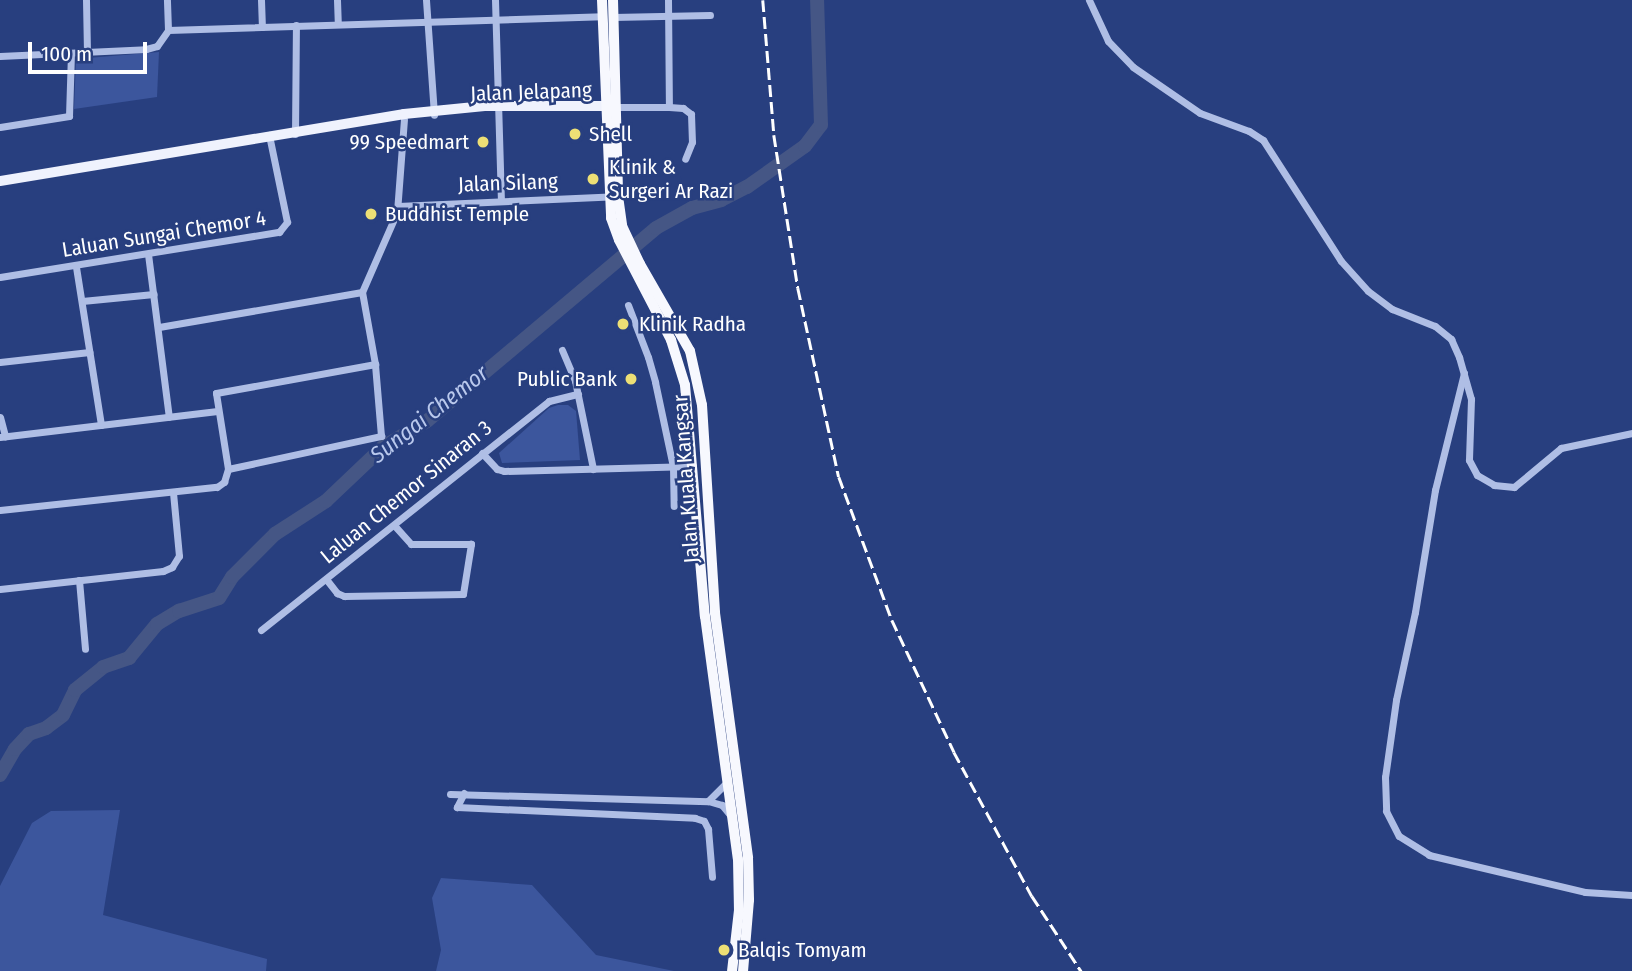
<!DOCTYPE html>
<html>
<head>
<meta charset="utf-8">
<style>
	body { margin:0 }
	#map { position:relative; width:1632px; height:971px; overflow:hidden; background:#283f7f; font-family:"Fira Sans Condensed",sans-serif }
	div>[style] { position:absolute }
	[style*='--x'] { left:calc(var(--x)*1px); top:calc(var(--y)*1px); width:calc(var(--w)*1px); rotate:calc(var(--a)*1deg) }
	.green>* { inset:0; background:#3c569d }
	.river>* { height:14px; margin:-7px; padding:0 7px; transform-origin:7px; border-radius:7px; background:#455685 }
	.minor>* { height:7px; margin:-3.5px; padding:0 3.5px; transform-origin:3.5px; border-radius:3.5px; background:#afbee5 }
	.primary>* { height:10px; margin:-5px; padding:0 5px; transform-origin:5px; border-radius:5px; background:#eff2fd }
	.trunk>* { height:10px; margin:-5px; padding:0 5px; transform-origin:5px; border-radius:5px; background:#f7f8fe }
	.rail>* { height:2.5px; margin-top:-1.25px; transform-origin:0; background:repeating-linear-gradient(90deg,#fff 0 12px,transparent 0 17px) }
	.dots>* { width:19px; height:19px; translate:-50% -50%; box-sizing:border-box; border:4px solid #283f7f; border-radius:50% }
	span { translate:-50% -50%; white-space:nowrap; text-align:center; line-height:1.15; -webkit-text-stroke:5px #283f7f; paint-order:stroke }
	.street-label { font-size:21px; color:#fff }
	.poi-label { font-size:21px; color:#fff }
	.left { translate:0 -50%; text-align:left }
	.right { translate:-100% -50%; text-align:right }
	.water-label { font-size:23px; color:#bac9ed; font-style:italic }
	.scale { position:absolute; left:28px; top:42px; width:119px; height:32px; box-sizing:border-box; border:4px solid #fff; border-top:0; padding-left:9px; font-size:21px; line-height:24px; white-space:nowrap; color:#fff; -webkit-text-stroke:5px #283f7f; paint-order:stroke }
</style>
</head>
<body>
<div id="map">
	<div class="green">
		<i style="clip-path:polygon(159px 52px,157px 97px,74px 109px,76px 59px)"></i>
		<i style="clip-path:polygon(558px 405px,568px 405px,576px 411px,580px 460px,502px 463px,499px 453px,549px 408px)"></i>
		<i style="clip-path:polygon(120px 810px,103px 915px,267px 959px,266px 971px,0 971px,0 886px,32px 823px,51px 811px)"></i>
		<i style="clip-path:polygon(441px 878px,532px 885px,596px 955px,674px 971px,436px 971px,441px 950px,432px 898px)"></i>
	</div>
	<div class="river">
		<i style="--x:0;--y:775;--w:30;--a:-60"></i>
		<i style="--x:15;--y:749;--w:21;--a:-47"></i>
		<i style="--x:29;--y:734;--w:18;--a:-19"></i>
		<i style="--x:46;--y:728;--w:21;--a:-37"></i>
		<i style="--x:63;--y:715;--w:28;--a:-64"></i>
		<i style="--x:75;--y:690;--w:36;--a:-39"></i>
		<i style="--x:103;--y:667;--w:28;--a:-19"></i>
		<i style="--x:129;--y:658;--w:44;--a:-50.5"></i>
		<i style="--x:157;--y:624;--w:26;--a:-31"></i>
		<i style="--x:179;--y:611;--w:42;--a:-18"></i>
		<i style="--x:219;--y:598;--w:25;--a:-58"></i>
		<i style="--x:232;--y:577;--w:61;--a:-45"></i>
		<i style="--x:275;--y:534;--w:61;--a:-32.9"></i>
		<i style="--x:326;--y:501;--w:79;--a:-43.5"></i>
		<i style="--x:383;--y:447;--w:51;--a:-30.6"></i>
		<i style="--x:427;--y:421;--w:299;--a:-40.1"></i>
		<i style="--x:656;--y:228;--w:41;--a:-29.1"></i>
		<i style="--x:692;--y:208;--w:30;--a:-15"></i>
		<i style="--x:721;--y:200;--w:29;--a:-27"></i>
		<i style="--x:747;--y:187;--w:71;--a:-35.3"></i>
		<i style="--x:805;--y:146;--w:26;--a:-53"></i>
		<i style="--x:821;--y:125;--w:125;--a:-91.8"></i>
	</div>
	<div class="minor">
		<i style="--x:86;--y:0;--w:52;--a:88.9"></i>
		<i style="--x:261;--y:0;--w:27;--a:88"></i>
		<i style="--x:337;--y:0;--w:24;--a:88"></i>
		<i style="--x:426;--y:0;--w:115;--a:86"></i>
		<i style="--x:495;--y:0;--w:200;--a:88.3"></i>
		<i style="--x:668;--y:0;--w:107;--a:89.5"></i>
		<i style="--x:1089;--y:0;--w:45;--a:65.1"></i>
		<i style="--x:1108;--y:41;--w:36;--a:46"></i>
		<i style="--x:1133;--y:67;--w:81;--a:34.5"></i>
		<i style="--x:1200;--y:113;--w:52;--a:20.2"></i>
		<i style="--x:1249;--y:131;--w:17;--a:33"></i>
		<i style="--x:1263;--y:140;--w:144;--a:57.2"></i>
		<i style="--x:1341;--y:261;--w:40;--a:48"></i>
		<i style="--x:1368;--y:291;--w:30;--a:37"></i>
		<i style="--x:1392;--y:309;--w:46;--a:21.6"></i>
		<i style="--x:1435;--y:326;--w:21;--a:39"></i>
		<i style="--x:1451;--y:339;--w:20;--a:66"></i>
		<i style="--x:1459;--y:357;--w:44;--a:74.1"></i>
		<i style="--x:1471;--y:399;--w:61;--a:91.9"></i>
		<i style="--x:1469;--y:460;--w:17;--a:62"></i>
		<i style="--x:1477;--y:475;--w:20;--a:30"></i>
		<i style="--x:1494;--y:485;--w:20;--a:6"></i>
		<i style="--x:1514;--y:487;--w:61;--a:-39.7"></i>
		<i style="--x:1561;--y:448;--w:73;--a:-11.9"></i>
		<i style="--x:613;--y:17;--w:97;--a:-1.2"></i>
		<i style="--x:168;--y:30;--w:434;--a:-1.8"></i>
		<i style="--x:0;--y:56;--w:146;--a:-2.7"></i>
		<i style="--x:146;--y:49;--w:11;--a:-15"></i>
		<i style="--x:157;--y:46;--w:19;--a:-55"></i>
		<i style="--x:168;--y:30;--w:30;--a:-92"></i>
		<i style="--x:615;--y:107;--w:54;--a:0"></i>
		<i style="--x:669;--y:107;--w:14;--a:4"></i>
		<i style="--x:683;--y:108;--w:10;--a:37"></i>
		<i style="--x:691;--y:114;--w:28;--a:88"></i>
		<i style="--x:692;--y:142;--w:18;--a:112"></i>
		<i style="--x:0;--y:127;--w:70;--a:-9.1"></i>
		<i style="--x:69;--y:116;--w:63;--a:-88.2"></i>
		<i style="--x:295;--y:134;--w:109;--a:-89.5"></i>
		<i style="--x:398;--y:206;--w:217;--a:-2.6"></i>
		<i style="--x:148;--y:254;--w:164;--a:82.7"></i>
		<i style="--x:76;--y:267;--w:160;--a:81"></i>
		<i style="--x:0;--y:277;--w:283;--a:-9.2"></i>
		<i style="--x:279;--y:232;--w:13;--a:-51"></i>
		<i style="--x:287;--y:222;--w:89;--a:-101.7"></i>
		<i style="--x:82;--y:301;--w:72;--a:-5.6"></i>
		<i style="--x:628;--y:305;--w:56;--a:69"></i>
		<i style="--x:648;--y:357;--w:26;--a:74"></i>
		<i style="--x:655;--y:382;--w:87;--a:78"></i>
		<i style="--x:673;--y:467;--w:39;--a:89"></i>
		<i style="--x:159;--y:327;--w:206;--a:-9.8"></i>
		<i style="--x:562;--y:350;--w:34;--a:67"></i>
		<i style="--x:575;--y:381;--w:90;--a:78.4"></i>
		<i style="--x:0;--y:362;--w:90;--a:-6.4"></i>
		<i style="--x:1464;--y:373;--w:121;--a:103.9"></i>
		<i style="--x:1435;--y:490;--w:124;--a:99.3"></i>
		<i style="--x:1415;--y:612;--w:90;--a:102.2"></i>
		<i style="--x:1396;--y:700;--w:78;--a:98.1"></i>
		<i style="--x:1385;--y:777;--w:34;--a:88"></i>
		<i style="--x:1386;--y:811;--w:28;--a:63"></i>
		<i style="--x:1399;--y:836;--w:36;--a:32"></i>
		<i style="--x:1429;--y:855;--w:160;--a:13.3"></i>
		<i style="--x:1585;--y:892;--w:47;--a:3.7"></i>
		<i style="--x:0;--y:417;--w:20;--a:75"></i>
		<i style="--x:0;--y:437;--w:219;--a:-6.8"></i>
		<i style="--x:482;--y:453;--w:22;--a:47"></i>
		<i style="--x:497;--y:469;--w:7;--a:16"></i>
		<i style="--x:504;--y:471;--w:189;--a:-1.5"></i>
		<i style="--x:228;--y:469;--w:157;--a:-12.2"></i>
		<i style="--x:381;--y:436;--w:72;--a:-94.8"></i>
		<i style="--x:375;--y:364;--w:73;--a:-100.2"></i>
		<i style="--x:362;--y:292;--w:87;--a:-66.4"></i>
		<i style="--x:397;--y:212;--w:93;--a:-85.7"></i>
		<i style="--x:0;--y:510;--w:218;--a:-6.1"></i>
		<i style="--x:217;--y:487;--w:9;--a:-36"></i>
		<i style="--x:224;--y:482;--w:14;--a:-73"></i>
		<i style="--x:228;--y:469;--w:77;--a:-99"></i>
		<i style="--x:216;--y:393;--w:162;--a:-10.3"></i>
		<i style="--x:326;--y:579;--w:18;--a:52"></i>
		<i style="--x:337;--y:593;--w:8;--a:23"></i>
		<i style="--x:344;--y:596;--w:119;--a:-1"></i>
		<i style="--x:463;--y:594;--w:51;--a:-80.9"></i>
		<i style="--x:471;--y:544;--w:60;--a:180"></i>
		<i style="--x:411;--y:544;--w:25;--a:-132"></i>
		<i style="--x:79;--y:580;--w:69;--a:85"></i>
		<i style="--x:0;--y:589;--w:164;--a:-6.3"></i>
		<i style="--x:163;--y:571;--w:10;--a:-24"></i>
		<i style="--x:172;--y:567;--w:13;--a:-58"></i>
		<i style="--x:179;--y:556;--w:64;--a:-95.4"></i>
		<i style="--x:261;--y:630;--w:368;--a:-38.5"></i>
		<i style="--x:549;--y:401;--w:30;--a:-14"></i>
		<i style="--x:464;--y:793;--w:16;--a:117"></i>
		<i style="--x:457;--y:807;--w:238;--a:2.6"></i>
		<i style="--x:695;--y:818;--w:9;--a:18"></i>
		<i style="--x:704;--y:821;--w:9;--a:63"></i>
		<i style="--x:708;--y:829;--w:48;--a:85.2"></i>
		<i style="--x:450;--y:794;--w:258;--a:1.6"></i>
		<i style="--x:708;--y:801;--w:15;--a:16"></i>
		<i style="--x:722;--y:805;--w:13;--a:51"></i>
		<i style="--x:708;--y:801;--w:27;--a:-45"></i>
	</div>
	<div class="primary">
		<i style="--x:0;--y:181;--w:410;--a:-9.4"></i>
		<i style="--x:404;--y:114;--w:81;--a:-5.6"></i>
		<i style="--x:485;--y:106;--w:128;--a:0"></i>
	</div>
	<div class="trunk">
		<i style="--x:602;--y:0;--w:218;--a:87.6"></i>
		<i style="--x:611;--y:218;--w:23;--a:70"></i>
		<i style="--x:619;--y:240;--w:113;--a:62.5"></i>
		<i style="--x:671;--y:340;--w:47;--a:72.7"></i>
		<i style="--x:685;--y:385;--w:232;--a:85.1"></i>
		<i style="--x:705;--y:616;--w:245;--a:82.3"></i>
		<i style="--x:738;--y:859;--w:51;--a:88.9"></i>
		<i style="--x:739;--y:910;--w:61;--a:96.5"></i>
		<i style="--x:613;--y:0;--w:196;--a:88.5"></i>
		<i style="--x:618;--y:196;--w:30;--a:82"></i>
		<i style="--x:622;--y:226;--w:42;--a:64.7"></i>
		<i style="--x:640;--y:264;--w:100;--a:60.1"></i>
		<i style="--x:690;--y:351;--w:55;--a:77.5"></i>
		<i style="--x:702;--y:405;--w:208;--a:86.4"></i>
		<i style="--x:715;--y:613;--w:247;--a:82.3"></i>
		<i style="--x:748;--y:858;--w:42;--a:88.6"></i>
		<i style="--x:749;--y:900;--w:71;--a:94.8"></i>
	</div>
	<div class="rail">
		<i style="--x:763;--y:0;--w:135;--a:85.3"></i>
		<i style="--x:774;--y:135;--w:155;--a:81.1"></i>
		<i style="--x:798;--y:288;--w:193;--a:77.8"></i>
		<i style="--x:839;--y:477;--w:153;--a:69.7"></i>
		<i style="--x:892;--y:620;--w:146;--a:64.8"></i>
		<i style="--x:954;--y:752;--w:164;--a:61.6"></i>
		<i style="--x:1032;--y:896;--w:90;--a:56.8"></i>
	</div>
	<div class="dots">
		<i style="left:575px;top:134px;background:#eddf75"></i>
		<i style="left:483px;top:142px;background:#eddf75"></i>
		<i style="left:593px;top:179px;background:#eddf75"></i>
		<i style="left:371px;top:214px;background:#eddf75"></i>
		<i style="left:623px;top:324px;background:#eddf75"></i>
		<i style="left:631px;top:379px;background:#eddf75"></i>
		<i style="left:724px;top:950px;background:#eddf75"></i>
	</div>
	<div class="street-label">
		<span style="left:531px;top:92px;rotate:-2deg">Jalan Jelapang</span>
		<span style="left:508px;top:183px;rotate:-2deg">Jalan Silang</span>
		<span style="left:164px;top:234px;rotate:-9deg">Laluan Sungai Chemor 4</span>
		<span style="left:686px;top:479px;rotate:-94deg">Jalan Kuala Kangsar</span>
		<span style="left:406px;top:492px;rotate:-39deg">Laluan Chemor Sinaran 3</span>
	</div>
	<div class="poi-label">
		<span class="left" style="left:589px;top:134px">Shell</span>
		<span class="right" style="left:469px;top:142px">99 Speedmart</span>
		<span class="left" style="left:609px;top:179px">Klinik &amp;<br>Surgeri Ar Razi</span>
		<span class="left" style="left:385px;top:214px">Buddhist Temple</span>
		<span class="left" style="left:639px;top:324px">Klinik Radha</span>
		<span class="right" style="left:617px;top:379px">Public Bank</span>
		<span class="left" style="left:738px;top:950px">Balqis Tomyam</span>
	</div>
	<div class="water-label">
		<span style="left:429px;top:414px;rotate:-38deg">Sungai Chemor</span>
	</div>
	<div class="scale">100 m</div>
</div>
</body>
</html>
